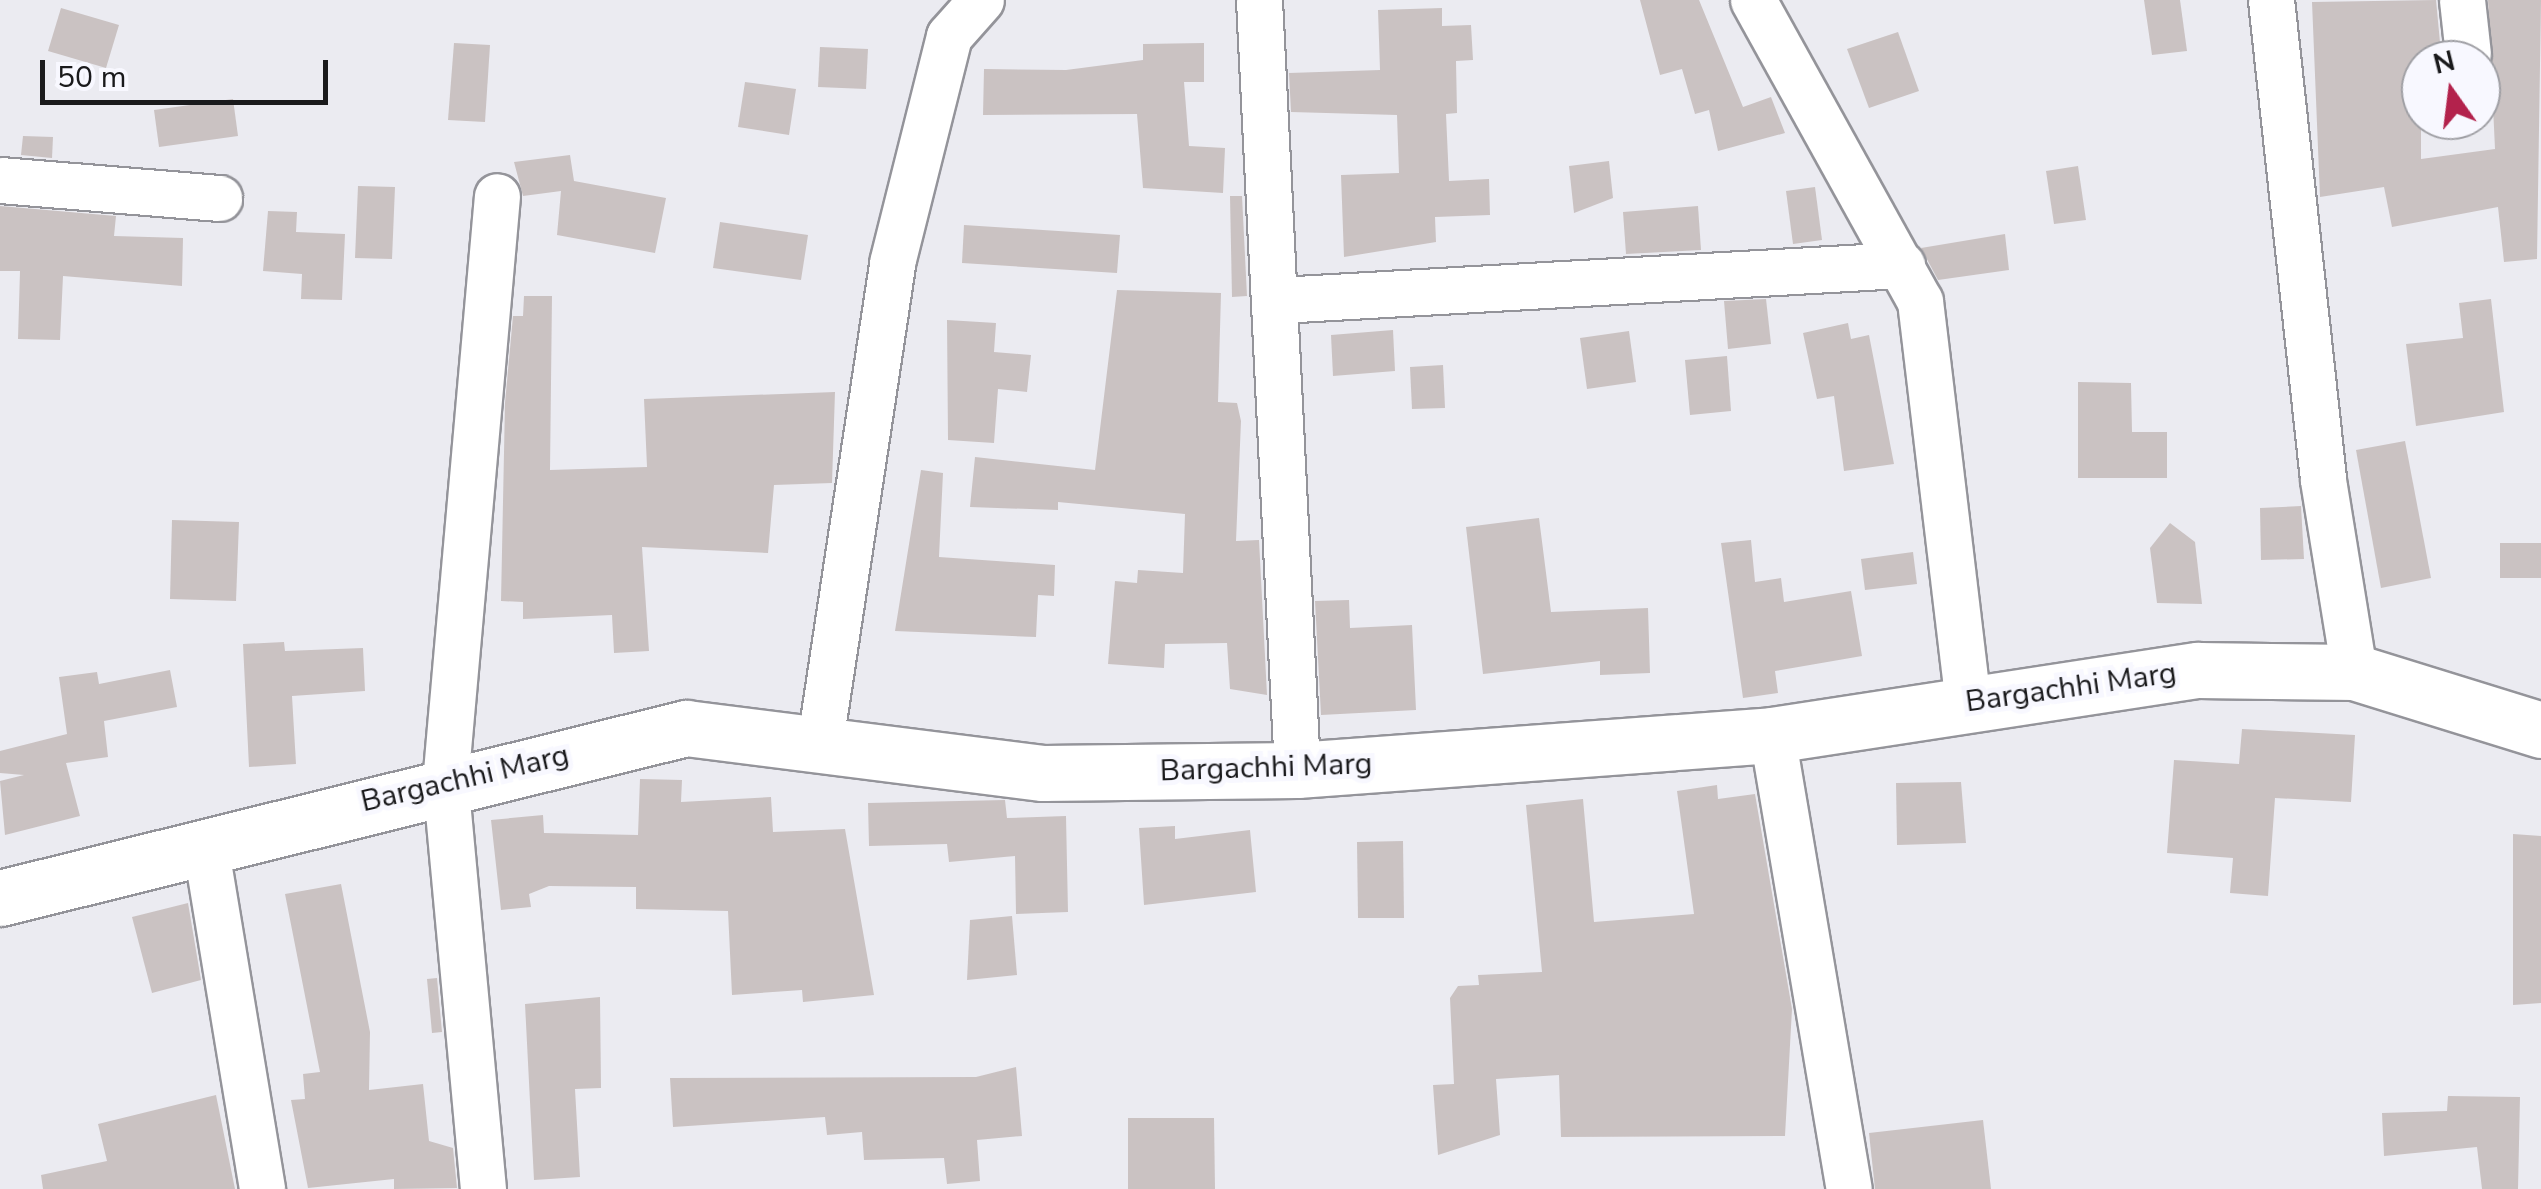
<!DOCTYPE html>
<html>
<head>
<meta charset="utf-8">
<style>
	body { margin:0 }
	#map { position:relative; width:2541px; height:1189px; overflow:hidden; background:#ebebf1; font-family:"Nunito Sans",sans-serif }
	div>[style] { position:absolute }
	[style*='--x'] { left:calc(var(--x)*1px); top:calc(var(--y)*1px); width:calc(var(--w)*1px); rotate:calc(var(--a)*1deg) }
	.building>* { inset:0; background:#cac2c2 }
	.roads { filter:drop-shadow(2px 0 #94949a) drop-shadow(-2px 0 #94949a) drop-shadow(0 2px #94949a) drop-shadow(0 -2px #94949a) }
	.street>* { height:45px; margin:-22.5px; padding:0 22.5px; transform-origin:22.5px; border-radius:22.5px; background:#fff }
	.secondary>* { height:55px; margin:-27.5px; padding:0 27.5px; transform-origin:27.5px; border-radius:27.5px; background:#fff }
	span { translate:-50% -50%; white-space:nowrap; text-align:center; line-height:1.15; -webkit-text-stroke:10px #f8f8ff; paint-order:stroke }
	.street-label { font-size:30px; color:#1a1a1c }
	.north { position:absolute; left:2401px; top:40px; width:100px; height:100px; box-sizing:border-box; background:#f8f8ff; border:2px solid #9f9fa4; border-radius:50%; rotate:346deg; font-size:28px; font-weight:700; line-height:40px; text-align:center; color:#1a1a1c }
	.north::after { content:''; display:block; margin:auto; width:35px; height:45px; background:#b3224c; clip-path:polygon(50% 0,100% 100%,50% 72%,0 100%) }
	.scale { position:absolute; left:40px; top:60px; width:288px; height:45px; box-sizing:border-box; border:5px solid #1a1a1c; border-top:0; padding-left:12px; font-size:30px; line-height:35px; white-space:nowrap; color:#1a1a1c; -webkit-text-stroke:8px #f8f8ff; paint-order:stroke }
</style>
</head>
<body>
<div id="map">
	<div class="building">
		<i style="clip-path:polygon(1640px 0,1699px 0,1743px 107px,1771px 97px,1785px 133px,1718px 151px,1709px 110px,1695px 114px,1682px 69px,1660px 75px)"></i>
		<i style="clip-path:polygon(2144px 0,2180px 0,2187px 51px,2152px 55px)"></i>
		<i style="clip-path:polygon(2436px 0,2441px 53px,2421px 54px,2421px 159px,2495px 149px,2488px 0,2541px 0,2537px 259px,2504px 262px,2498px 207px,2392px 227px,2384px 187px,2320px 197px,2312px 2px)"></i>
		<i style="clip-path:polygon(61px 8px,119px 25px,106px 68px,48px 51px)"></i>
		<i style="clip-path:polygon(1442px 8px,1442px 26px,1471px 25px,1473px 60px,1456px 61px,1457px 113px,1446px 114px,1449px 181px,1489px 179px,1490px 215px,1435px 217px,1436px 242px,1344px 257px,1341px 175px,1399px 173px,1397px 115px,1291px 112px,1289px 73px,1380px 70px,1378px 10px)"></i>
		<i style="clip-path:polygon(1898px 32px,1919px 91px,1869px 108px,1847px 49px)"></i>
		<i style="clip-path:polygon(454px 43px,490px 45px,485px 122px,448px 120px)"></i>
		<i style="clip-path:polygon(1204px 43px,1204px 82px,1184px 82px,1189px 146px,1225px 148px,1223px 193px,1143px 188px,1137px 114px,983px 115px,984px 69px,1066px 70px,1143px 60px,1143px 44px)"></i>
		<i style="clip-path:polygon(820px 47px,868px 49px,866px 89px,818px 87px)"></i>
		<i style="clip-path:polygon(745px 82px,796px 89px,789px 135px,738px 127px)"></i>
		<i style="clip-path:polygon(233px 99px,238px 136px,159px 147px,154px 110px)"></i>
		<i style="clip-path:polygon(23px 136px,53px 137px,52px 158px,21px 155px)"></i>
		<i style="clip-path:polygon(570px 155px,574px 181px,666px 198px,655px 253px,557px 235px,561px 191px,523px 196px,514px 162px)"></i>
		<i style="clip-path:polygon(1609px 161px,1613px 198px,1574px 213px,1569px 166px)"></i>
		<i style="clip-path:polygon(2078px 166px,2086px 220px,2054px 224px,2046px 171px)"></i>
		<i style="clip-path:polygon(358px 186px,395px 187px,392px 259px,355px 258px)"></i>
		<i style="clip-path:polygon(1815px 187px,1822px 240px,1793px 244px,1786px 191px)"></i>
		<i style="clip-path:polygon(1230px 196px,1242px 196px,1247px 296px,1232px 297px)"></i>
		<i style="clip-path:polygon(0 206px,116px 216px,114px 236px,183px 238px,182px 286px,63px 276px,60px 340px,18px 339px,20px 271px,0 271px)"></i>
		<i style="clip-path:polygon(1698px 206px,1701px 250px,1626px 254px,1623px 212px)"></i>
		<i style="clip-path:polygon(268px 211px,297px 212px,296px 232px,345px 234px,342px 300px,301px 299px,302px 274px,263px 271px)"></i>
		<i style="clip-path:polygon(720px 222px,808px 235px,801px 280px,713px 268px)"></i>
		<i style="clip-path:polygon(964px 225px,1120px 235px,1117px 273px,962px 263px)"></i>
		<i style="clip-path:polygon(2005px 234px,2009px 270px,1938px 280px,1921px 248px)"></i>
		<i style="clip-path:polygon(1117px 290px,1221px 293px,1218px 402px,1237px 403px,1241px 421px,1236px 541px,1259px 540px,1267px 695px,1230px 689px,1227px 643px,1165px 644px,1164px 668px,1108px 664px,1115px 581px,1137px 583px,1138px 570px,1183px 573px,1185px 514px,1058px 502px,1058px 510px,970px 507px,975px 457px,1095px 470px)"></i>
		<i style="clip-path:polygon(524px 296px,552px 296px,550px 470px,647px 467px,644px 399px,835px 392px,832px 483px,774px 485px,768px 553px,642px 547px,649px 651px,614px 653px,612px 615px,523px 619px,523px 602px,501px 601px,505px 403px,513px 316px,523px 316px)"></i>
		<i style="clip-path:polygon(1766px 299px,1771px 344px,1728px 349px,1724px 301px)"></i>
		<i style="clip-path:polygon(2491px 299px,2504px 412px,2416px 426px,2406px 344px,2463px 338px,2459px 303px)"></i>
		<i style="clip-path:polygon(947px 320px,996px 323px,994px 352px,1031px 355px,1027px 392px,998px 389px,994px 443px,948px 440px)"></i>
		<i style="clip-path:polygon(1848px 323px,1851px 339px,1869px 335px,1894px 464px,1844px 471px,1834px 396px,1817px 399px,1803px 333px)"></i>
		<i style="clip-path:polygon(1393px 330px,1395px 371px,1333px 376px,1331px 335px)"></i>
		<i style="clip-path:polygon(1629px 331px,1636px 382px,1587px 389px,1580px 338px)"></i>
		<i style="clip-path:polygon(1727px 356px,1731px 411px,1690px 415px,1685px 360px)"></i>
		<i style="clip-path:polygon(1443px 365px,1445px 408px,1412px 409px,1410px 367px)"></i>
		<i style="clip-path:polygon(2078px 382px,2131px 383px,2132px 432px,2167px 432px,2167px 478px,2078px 478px)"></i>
		<i style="clip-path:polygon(2405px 441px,2431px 578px,2381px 588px,2356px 450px)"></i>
		<i style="clip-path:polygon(921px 470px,943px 473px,939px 557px,1055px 565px,1054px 596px,1038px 595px,1036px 637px,895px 631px)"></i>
		<i style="clip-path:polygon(2301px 506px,2304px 559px,2261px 560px,2260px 508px)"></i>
		<i style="clip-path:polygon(1539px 518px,1551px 612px,1648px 608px,1650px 673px,1600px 675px,1600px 661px,1483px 674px,1466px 527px)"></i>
		<i style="clip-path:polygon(172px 520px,239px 522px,236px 601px,170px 599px)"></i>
		<i style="clip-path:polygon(2170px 523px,2195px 542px,2202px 604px,2157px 603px,2150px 548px)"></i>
		<i style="clip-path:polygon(1751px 540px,1755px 582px,1781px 578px,1784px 602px,1851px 591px,1862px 656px,1775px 671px,1778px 693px,1743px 698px,1721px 543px)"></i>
		<i style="clip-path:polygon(2500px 543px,2541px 543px,2541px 578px,2500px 578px)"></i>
		<i style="clip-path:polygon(1913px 552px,1917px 584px,1865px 590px,1861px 559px)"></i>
		<i style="clip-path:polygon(1349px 600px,1350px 628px,1412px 625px,1416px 710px,1321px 715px,1315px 601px)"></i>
		<i style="clip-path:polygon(284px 642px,285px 651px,363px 648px,365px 691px,292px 696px,296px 764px,249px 767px,243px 644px)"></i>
		<i style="clip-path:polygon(170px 670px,177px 707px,104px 721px,108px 757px,66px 763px,80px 816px,5px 835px,0 781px,24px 775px,0 773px,0 751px,67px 734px,59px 677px,97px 672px,99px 684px)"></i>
		<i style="clip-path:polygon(2242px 729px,2355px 735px,2351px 802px,2275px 798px,2268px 896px,2230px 893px,2233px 858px,2167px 853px,2174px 760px,2239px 764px)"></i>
		<i style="clip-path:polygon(640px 779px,682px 780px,681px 802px,771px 797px,773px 832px,845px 829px,874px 995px,803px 1002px,802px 990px,732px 995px,728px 911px,636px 909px,636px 887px,549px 886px,529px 894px,531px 907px,501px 910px,491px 820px,543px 815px,544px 833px,638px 835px)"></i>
		<i style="clip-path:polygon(1961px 782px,1966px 843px,1897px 845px,1896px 783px)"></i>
		<i style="clip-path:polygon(1717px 785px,1718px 799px,1755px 794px,1792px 1009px,1785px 1136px,1561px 1137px,1559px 1075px,1496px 1079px,1500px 1135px,1438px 1155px,1433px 1085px,1454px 1084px,1450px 998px,1458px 986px,1479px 985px,1478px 975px,1542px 972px,1526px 805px,1583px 799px,1594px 922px,1694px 914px,1677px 791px)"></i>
		<i style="clip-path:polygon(1005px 800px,1007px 818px,1066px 816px,1068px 912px,1016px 914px,1015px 856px,949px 862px,947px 844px,869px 846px,868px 803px)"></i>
		<i style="clip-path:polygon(1175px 826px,1175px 839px,1250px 830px,1256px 892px,1144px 905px,1139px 828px)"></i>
		<i style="clip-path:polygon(2513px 834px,2541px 836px,2541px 1003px,2513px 1005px)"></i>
		<i style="clip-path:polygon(1403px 841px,1404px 918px,1358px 918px,1357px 842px)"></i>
		<i style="clip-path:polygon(341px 884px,370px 1032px,369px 1090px,423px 1084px,429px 1141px,453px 1148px,457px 1188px,394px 1189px,394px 1179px,308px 1188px,291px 1100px,305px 1099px,303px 1074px,320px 1072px,285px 894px)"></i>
		<i style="clip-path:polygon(188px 903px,201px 980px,152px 993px,132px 917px)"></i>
		<i style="clip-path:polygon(1012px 916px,1017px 975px,967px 980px,970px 920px)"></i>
		<i style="clip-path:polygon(437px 978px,442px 1032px,432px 1033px,427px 979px)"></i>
		<i style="clip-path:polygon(600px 997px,601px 1088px,575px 1089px,580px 1177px,534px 1180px,525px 1004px)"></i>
		<i style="clip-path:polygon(1016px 1067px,1022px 1136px,977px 1140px,980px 1181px,947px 1184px,944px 1158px,864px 1160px,862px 1132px,827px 1135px,825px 1117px,673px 1127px,670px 1078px,976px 1077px)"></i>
		<i style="clip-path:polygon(216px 1095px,235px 1189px,43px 1189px,41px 1175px,107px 1161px,98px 1124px)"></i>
		<i style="clip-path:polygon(2448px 1096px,2520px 1097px,2518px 1189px,2482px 1189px,2477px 1147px,2384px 1156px,2382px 1113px,2447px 1111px)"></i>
		<i style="clip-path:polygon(1128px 1118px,1214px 1118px,1215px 1189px,1128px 1189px)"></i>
		<i style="clip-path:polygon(1983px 1120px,1991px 1189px,1875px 1189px,1869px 1133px)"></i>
	</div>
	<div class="roads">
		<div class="street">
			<i style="--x:1259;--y:0;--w:771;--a:87.17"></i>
			<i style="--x:1753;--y:0;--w:344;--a:61"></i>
			<i style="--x:1920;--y:301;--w:403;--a:83.2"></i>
			<i style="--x:2271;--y:0;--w:483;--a:83.8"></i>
			<i style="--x:2323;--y:480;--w:194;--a:80.8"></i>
			<i style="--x:2462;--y:0;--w:54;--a:83.7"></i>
			<i style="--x:0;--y:180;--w:220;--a:4.7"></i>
			<i style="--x:1279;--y:300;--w:624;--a:-3.22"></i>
			<i style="--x:1772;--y:735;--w:460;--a:80.4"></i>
			<i style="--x:820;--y:741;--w:483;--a:-81.4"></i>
			<i style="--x:892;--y:263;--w:234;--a:-75.9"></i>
			<i style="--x:949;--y:36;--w:48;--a:-48.4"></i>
			<i style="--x:205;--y:844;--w:350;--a:80.6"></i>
			<i style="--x:483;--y:1189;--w:408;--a:-95.3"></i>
			<i style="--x:445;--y:783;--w:589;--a:-84.94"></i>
		</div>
		<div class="secondary">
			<i style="--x:0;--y:898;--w:707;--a:-13.92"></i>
			<i style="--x:686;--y:728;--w:360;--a:7.2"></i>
			<i style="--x:1043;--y:773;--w:254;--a:-0.7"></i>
			<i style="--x:1297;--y:770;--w:476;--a:-4.2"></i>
			<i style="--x:1772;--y:735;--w:431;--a:-8.7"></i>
			<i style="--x:2198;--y:670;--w:156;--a:0.7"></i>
			<i style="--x:2354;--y:672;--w:196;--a:17.2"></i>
		</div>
	</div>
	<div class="street-label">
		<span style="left:2071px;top:688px;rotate:-8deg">Bargachhi Marg</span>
		<span style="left:1266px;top:768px;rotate:-2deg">Bargachhi Marg</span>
		<span style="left:465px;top:779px;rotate:-13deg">Bargachhi Marg</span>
	</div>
	<div class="north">N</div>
	<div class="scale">50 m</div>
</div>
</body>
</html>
